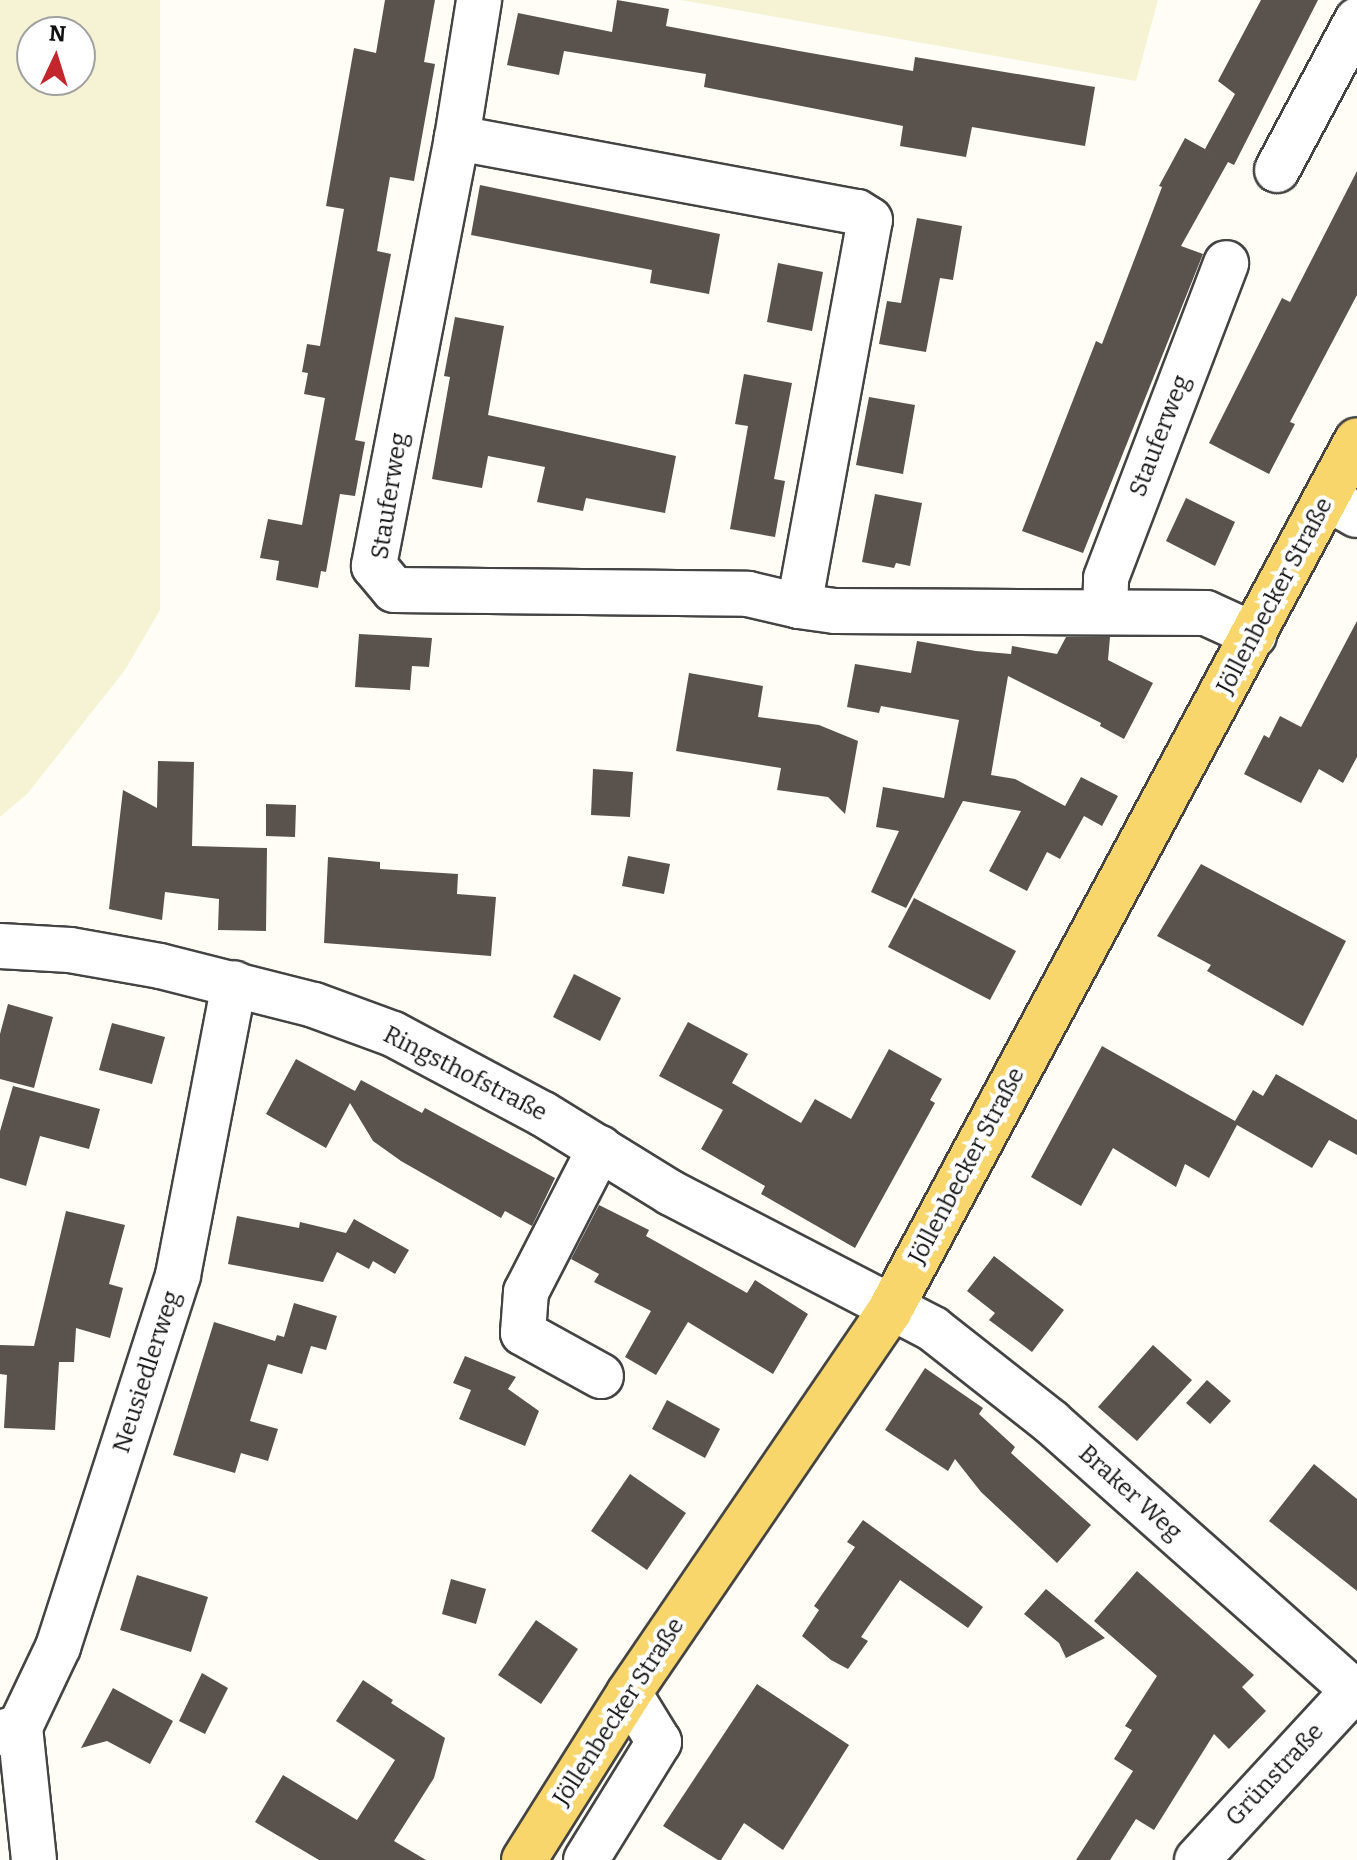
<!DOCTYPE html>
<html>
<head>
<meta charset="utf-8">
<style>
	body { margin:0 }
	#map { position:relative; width:1357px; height:1860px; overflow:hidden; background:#fffdf5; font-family:Bitter,serif }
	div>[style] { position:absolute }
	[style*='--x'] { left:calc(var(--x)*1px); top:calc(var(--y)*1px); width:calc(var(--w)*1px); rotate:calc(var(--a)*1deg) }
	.farmland>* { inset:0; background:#f6f3d4 }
	.building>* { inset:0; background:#5a524d }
	.roads { filter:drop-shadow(2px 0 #444) drop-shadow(-2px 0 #444) drop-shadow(0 2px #444) drop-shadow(0 -2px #444) }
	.minor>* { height:44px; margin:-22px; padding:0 22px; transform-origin:22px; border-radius:22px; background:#fff }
	.major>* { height:44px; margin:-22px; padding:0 22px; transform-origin:22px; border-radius:22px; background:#f9d66b }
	span { translate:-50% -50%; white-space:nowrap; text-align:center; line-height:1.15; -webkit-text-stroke:8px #fff; paint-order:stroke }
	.street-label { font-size:24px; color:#111 }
	.north { position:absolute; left:16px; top:16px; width:80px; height:80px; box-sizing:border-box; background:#fff; border:2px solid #a0a0a0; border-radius:50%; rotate:4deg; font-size:22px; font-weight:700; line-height:32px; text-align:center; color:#111 }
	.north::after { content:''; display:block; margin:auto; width:28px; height:36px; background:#c4262e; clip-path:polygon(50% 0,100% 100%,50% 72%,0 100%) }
</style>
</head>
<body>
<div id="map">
	<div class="farmland">
		<i style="clip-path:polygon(evenodd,0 0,160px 0,160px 610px,125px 670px,28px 793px,0 817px,0 0,80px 32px,80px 80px,32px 80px,32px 32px,80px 32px)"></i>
		<i style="clip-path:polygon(681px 0,1158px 0,1136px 81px)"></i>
	</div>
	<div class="building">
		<i style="clip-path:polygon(385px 0,435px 0,424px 62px,435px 64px,414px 181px,390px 177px,377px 251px,391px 254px,355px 440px,365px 442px,355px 496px,340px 494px,326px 572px,321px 571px,318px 588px,276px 580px,279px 561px,260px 558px,268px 519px,302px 525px,325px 398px,304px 394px,308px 373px,302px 372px,307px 344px,320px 346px,344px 209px,326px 206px,354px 48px,376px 53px)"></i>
		<i style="clip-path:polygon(617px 0,669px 9px,666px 26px,799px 51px,913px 71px,915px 57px,1095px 87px,1085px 146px,972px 127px,966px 157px,900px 146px,903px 126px,704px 87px,706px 74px,564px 51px,559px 75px,507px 65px,518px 13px,612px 32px)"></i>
		<i style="clip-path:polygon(1261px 0,1318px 0,1234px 165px,1228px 162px,1181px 246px,1203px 254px,1083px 553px,1022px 531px,1096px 341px,1102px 344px,1162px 187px,1159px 186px,1185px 138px,1223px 159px,1205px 149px,1235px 94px,1218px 81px)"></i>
		<i style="clip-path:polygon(1357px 171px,1357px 295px,1290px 422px,1295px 424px,1269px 474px,1209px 443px,1282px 298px,1290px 302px)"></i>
		<i style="clip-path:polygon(480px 185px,720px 234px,709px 294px,650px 283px,652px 270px,471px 235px)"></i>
		<i style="clip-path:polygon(917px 218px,962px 226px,953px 280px,940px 278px,926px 352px,879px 344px,887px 301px,901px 303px)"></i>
		<i style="clip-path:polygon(778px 263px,823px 272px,812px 331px,767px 322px)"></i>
		<i style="clip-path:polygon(455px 317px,504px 326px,488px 415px,676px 456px,665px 513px,586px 498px,583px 511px,537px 502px,545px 467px,488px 456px,482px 488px,432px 479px,450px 377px,444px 376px)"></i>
		<i style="clip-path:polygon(744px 374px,792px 383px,774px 479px,785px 481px,775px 537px,730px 529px,748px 426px,735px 424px)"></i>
		<i style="clip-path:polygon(869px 397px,915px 405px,903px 474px,856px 465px)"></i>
		<i style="clip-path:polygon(875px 494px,922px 503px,910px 566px,896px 563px,894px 568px,862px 562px)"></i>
		<i style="clip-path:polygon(1186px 498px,1235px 522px,1215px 566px,1166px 541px)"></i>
		<i style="clip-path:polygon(1357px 621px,1357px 757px,1343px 783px,1319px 769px,1301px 803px,1244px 774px,1264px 735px,1269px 738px,1280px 716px,1301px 727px)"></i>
		<i style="clip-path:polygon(359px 634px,432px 638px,429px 667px,412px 666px,410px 690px,355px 687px)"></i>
		<i style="clip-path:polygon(1066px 637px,1110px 637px,1108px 660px,1153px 683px,1124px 739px,1100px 726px,1101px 723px,1008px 676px,991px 775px,1015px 779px,1065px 806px,1081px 777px,1118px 796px,1102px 826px,1084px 816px,1060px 859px,1047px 852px,1027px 891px,989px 871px,1021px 811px,963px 801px,906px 908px,871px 892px,899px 831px,876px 827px,883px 787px,944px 798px,959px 720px,881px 706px,879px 713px,847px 707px,855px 664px,911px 673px,917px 641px,976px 651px,1011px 654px,1012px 646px,1057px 654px)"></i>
		<i style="clip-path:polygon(689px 673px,763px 686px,758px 717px,819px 725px,858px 741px,845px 814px,828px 797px,777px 790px,781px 768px,676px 751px)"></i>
		<i style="clip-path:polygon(158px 761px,194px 762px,192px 846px,267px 848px,266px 931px,218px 930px,219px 899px,165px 892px,162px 920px,109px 909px,123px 790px,157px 808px)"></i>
		<i style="clip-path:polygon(593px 769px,633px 772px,630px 817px,591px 815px)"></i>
		<i style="clip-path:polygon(266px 804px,296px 805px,295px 837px,266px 836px)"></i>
		<i style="clip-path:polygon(628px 856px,670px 864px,664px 894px,622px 886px)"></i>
		<i style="clip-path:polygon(328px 857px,380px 862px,380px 869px,458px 874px,457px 894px,496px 897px,491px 956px,324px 943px)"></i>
		<i style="clip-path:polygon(1201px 864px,1346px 941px,1303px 1026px,1207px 971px,1211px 965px,1157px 936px)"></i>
		<i style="clip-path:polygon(914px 898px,1016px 951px,990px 1000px,888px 947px)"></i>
		<i style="clip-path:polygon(574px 974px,621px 998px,600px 1041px,553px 1017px)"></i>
		<i style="clip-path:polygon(8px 1004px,53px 1017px,34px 1088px,0 1079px,0 1034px)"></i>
		<i style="clip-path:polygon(688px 1022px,748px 1054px,732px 1083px,801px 1123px,815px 1099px,851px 1119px,889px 1049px,942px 1079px,930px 1100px,935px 1103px,855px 1248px,761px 1194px,765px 1186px,701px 1149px,723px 1110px,659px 1076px)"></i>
		<i style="clip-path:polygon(112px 1023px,165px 1037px,152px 1084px,99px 1070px)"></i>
		<i style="clip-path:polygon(1102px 1046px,1235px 1121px,1253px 1090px,1263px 1096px,1276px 1074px,1357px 1120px,1357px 1155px,1329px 1140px,1312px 1168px,1237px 1125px,1209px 1178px,1185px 1164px,1176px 1187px,1113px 1148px,1081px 1206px,1031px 1177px)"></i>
		<i style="clip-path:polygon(296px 1059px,355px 1091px,361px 1080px,422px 1113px,425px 1108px,555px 1178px,532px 1226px,505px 1211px,501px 1218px,401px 1161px,373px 1141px,350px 1103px,326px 1148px,266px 1114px)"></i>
		<i style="clip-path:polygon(13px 1086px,100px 1109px,89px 1149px,40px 1136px,26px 1186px,0 1178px,0 1131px)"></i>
		<i style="clip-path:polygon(599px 1205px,649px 1230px,646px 1236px,747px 1293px,755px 1280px,808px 1314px,773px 1374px,688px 1322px,656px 1375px,625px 1357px,651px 1311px,594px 1282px,599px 1274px,571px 1259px)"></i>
		<i style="clip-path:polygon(66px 1211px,125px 1225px,109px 1284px,123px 1288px,110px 1338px,76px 1328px,74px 1362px,59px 1362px,55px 1430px,4px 1428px,7px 1375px,0 1374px,0 1345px,34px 1346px)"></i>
		<i style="clip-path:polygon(237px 1216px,299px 1228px,300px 1222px,346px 1233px,354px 1219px,409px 1250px,395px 1274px,373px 1261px,369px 1269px,337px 1252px,323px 1282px,228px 1264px)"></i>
		<i style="clip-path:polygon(994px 1256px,1064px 1310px,1032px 1352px,989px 1320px,995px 1313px,967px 1291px)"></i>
		<i style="clip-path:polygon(294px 1303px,337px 1316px,326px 1350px,311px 1346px,302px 1374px,268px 1364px,250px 1421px,278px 1429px,268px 1461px,241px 1453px,235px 1473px,173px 1455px,214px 1322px,275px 1341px,277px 1335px,284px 1337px)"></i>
		<i style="clip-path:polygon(1153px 1345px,1192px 1380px,1137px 1441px,1098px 1407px)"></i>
		<i style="clip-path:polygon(465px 1356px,516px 1377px,508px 1389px,539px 1411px,525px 1446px,459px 1419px,471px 1390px,453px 1383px)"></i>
		<i style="clip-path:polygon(925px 1368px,983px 1408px,979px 1414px,1015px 1447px,1011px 1453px,1091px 1525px,1057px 1563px,981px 1492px,955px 1459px,948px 1471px,885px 1430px)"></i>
		<i style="clip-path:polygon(1207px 1380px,1231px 1401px,1210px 1424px,1186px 1403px)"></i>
		<i style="clip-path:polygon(667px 1400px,720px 1429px,705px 1458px,652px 1429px)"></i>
		<i style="clip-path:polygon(1314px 1464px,1357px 1499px,1357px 1591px,1269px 1521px)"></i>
		<i style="clip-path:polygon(630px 1474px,686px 1513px,647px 1570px,591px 1531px)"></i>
		<i style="clip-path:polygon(863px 1520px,983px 1607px,968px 1628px,900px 1580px,861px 1637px,868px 1641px,848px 1669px,831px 1660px,802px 1636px,819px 1610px,814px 1606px,855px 1547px,847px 1542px)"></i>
		<i style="clip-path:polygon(1137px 1571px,1254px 1675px,1242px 1687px,1266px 1711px,1229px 1749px,1214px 1734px,1154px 1830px,1136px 1819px,1110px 1860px,1076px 1860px,1133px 1771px,1114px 1759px,1132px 1730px,1125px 1726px,1157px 1676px,1094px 1621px)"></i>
		<i style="clip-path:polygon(137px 1575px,208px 1597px,191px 1652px,120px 1630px)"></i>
		<i style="clip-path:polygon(451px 1579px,486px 1589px,476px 1624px,442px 1614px)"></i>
		<i style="clip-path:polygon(1046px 1589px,1105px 1638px,1066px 1658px,1059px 1643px,1024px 1614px)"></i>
		<i style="clip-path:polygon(536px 1620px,578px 1649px,541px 1704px,498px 1675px)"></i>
		<i style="clip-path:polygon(202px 1673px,228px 1688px,205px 1734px,179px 1721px)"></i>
		<i style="clip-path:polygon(363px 1680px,393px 1700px,391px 1703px,445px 1738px,434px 1778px,394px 1841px,426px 1860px,319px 1860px,255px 1822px,283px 1775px,357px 1820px,395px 1760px,336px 1721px)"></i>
		<i style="clip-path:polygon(757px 1684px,849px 1745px,783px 1850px,744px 1823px,721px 1860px,718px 1860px,663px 1826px)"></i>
		<i style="clip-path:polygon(113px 1688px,173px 1721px,150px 1764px,107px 1741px,81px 1748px)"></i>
	</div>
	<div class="roads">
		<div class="minor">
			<i style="--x:457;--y:138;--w:140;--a:-80.9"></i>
			<i style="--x:1277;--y:170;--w:170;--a:-61.9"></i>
			<i style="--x:1327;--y:498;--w:34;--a:30"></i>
			<i style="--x:799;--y:606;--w:392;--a:-79.6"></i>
			<i style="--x:870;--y:220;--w:15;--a:-148"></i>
			<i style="--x:857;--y:212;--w:407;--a:-169.5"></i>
			<i style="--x:457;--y:138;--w:436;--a:101"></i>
			<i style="--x:374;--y:566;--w:31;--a:50"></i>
			<i style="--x:394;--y:590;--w:354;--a:0.6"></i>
			<i style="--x:748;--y:594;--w:52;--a:13.2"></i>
			<i style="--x:799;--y:606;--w:36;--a:8"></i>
			<i style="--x:835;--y:611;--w:371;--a:0.3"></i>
			<i style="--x:1206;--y:613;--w:53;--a:24.6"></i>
			<i style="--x:1105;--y:611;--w:33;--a:-88"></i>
			<i style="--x:1106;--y:578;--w:337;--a:-69.1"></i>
			<i style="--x:0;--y:946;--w:70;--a:3.3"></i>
			<i style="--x:70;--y:950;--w:91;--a:10.1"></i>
			<i style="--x:160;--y:966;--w:159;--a:14.2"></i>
			<i style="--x:314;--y:1005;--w:84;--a:20.2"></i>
			<i style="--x:393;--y:1034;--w:170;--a:28.1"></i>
			<i style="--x:543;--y:1114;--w:150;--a:31.7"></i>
			<i style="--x:671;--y:1193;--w:295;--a:27.4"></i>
			<i style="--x:933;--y:1329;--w:150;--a:38.2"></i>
			<i style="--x:1051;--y:1422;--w:409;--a:41.6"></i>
			<i style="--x:600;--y:1148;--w:162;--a:117.2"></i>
			<i style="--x:526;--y:1292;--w:41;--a:94.2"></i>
			<i style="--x:523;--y:1333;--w:89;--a:28.9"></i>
			<i style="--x:20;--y:1727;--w:134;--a:84"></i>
			<i style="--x:0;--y:1733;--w:21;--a:-17"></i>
			<i style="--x:20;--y:1727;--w:89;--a:-64.6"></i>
			<i style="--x:58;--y:1647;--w:391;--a:-72.1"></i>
			<i style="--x:178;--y:1275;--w:297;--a:-79.1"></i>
			<i style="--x:586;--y:1860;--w:139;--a:-58.3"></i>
			<i style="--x:659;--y:1742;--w:57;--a:-121.5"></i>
			<i style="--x:1197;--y:1860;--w:230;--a:-47.3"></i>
		</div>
		<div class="major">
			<i style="--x:524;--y:1860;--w:197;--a:-57.8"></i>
			<i style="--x:629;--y:1693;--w:463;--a:-55.7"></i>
			<i style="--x:890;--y:1310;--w:987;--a:-61.77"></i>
		</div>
	</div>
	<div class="street-label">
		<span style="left:1160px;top:436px;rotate:-69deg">Stauferweg</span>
		<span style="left:390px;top:496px;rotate:-81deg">Stauferweg</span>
		<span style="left:1275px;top:596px;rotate:-62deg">Jöllenbecker Straße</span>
		<span style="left:465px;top:1074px;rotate:27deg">Ringsthofstraße</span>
		<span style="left:967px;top:1166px;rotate:-62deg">Jöllenbecker Straße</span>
		<span style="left:147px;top:1372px;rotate:-72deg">Neusiedlerweg</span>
		<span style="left:1130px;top:1493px;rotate:42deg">Braker Weg</span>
		<span style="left:619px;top:1712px;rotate:-57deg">Jöllenbecker Straße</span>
		<span style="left:1275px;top:1775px;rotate:-47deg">Grünstraße</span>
	</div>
	<div class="north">N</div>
</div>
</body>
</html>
